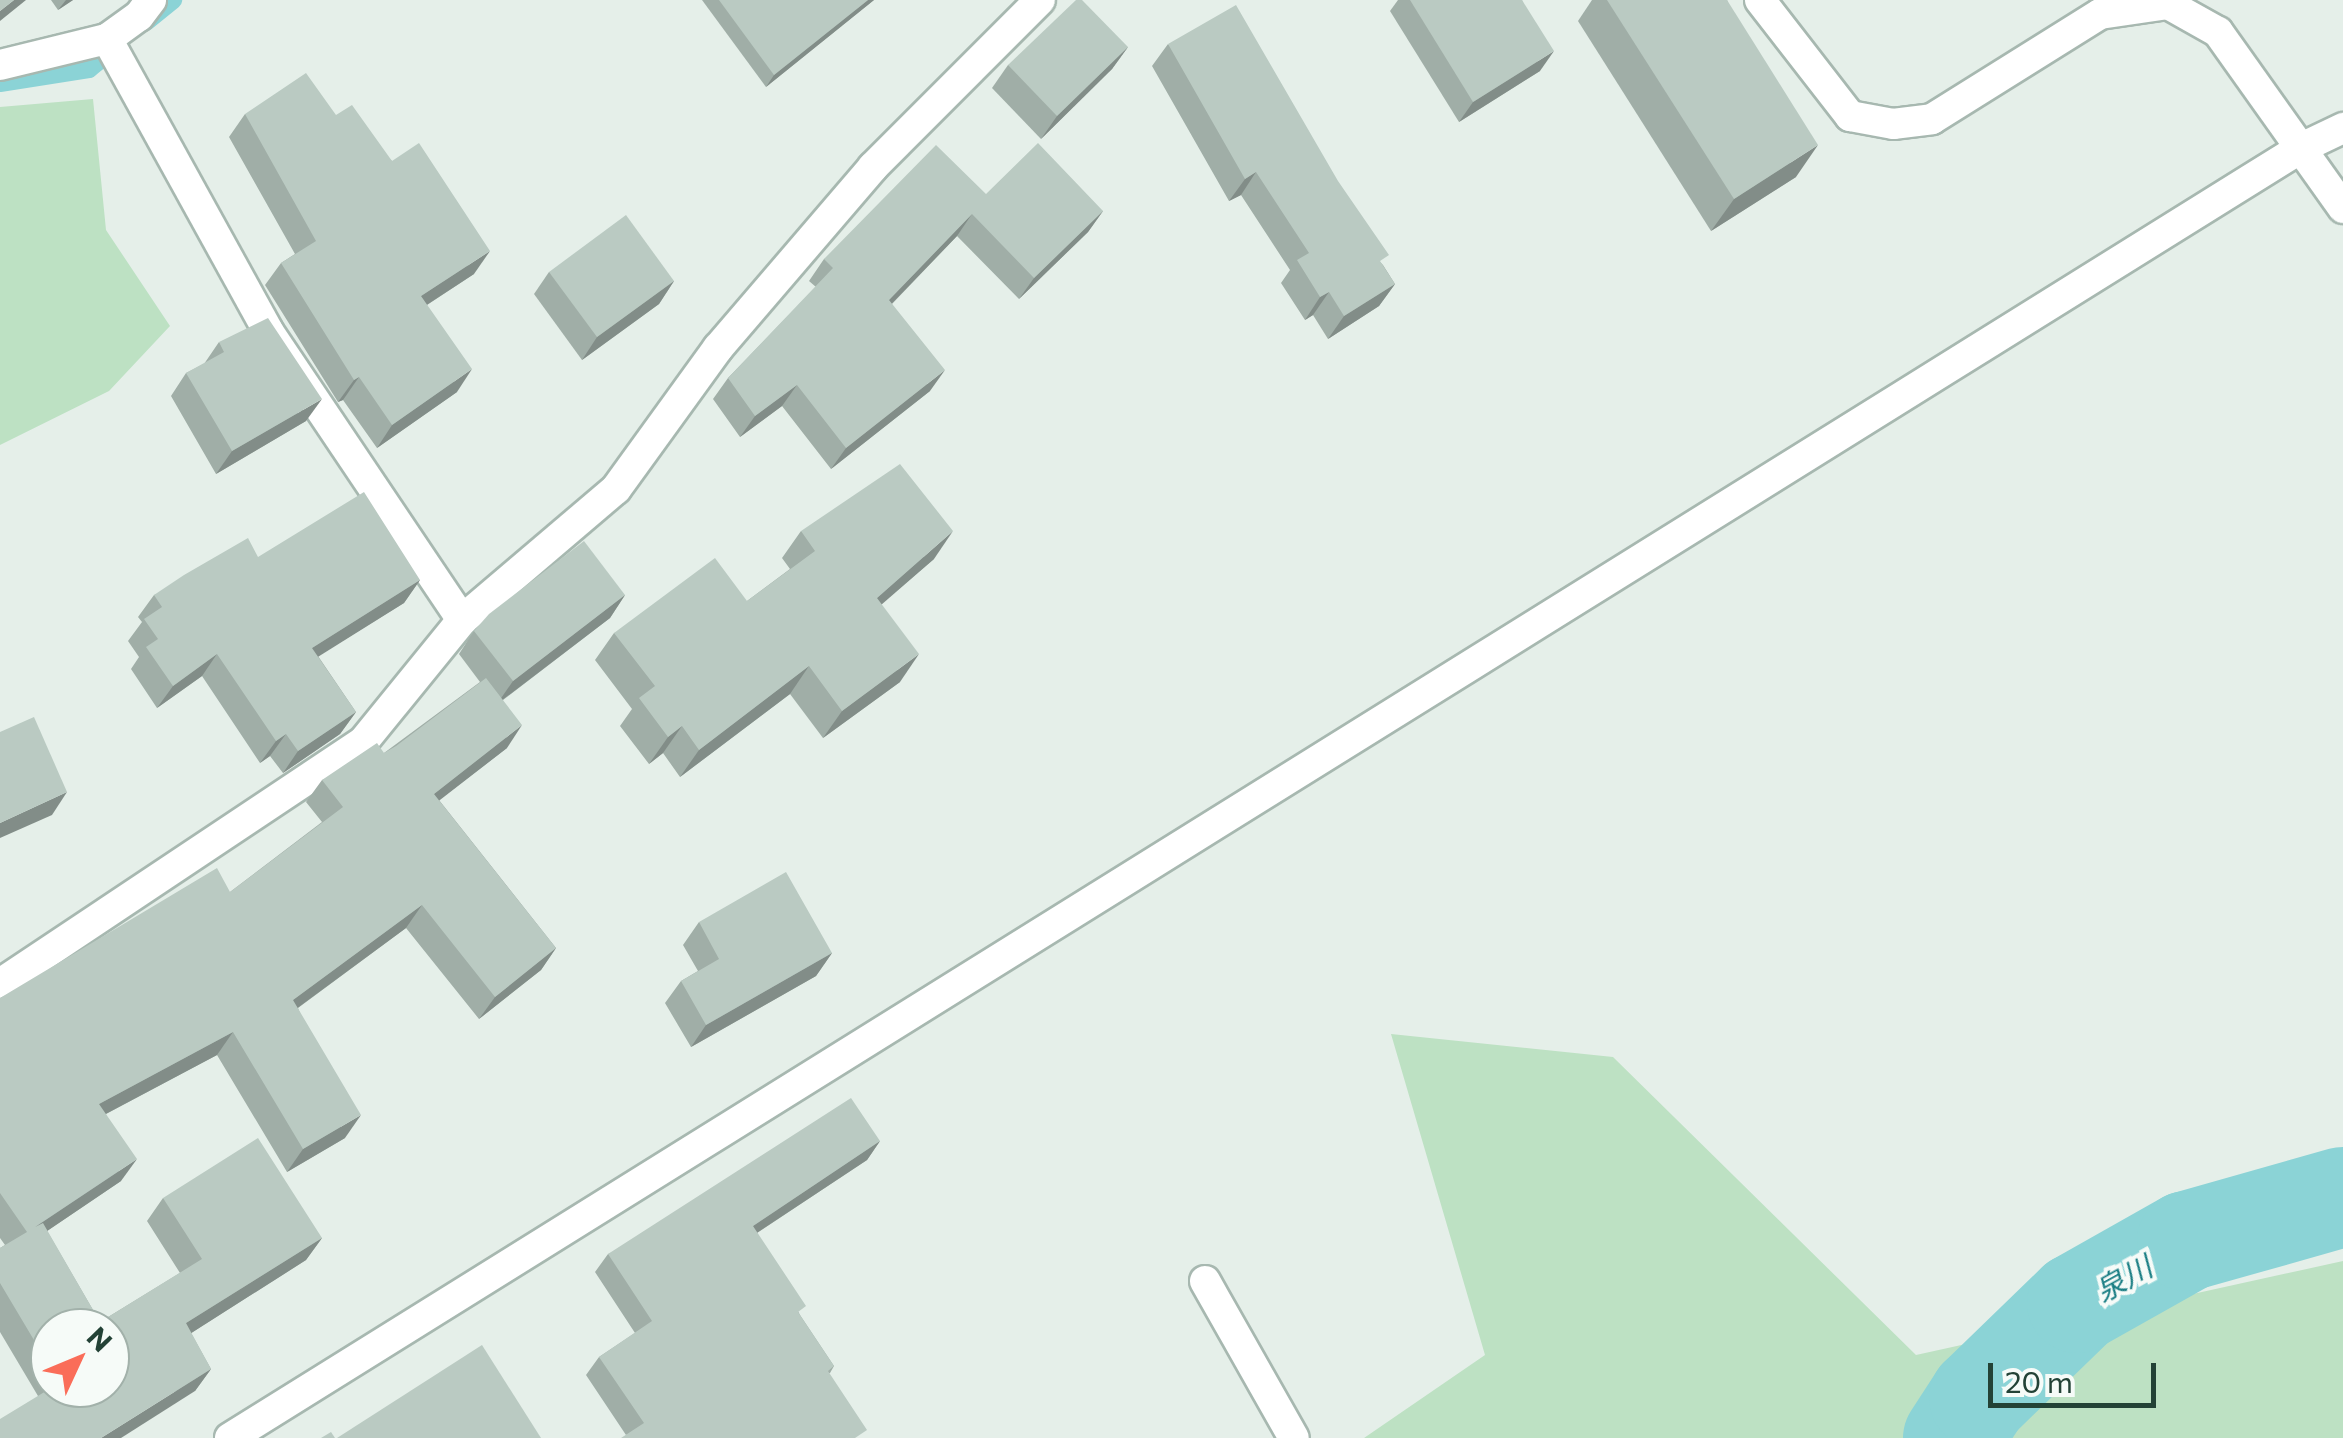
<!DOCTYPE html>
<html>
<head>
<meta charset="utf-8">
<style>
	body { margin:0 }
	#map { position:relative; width:2343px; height:1438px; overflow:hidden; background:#e5efe9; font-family:Commissioner,"Noto Sans JP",sans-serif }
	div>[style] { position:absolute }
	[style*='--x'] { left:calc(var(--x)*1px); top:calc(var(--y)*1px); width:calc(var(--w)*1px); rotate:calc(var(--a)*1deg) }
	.green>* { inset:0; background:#bde1c3 }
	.stream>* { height:18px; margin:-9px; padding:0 9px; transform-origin:9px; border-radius:9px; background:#8bd3d6 }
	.river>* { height:100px; margin:-50px; padding:0 50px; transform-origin:50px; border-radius:50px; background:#8bd3d6 }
	.roads { filter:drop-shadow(2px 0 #a7b8b0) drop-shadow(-2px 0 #a7b8b0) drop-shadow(0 2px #a7b8b0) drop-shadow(0 -2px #a7b8b0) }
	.minor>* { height:30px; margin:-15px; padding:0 15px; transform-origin:15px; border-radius:15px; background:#fff }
	.wall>* { inset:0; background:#a0aea7 }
	.shaded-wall>* { inset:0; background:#828d88 }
	.building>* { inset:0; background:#bacac2 }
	span { translate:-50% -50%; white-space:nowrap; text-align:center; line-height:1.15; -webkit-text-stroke:8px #f6fbf8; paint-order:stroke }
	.water-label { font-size:30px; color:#187d83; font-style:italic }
	.north { position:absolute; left:30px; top:1308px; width:100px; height:100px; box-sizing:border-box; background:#f6fbf8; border:2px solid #a2b1aa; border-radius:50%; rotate:46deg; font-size:28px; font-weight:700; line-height:40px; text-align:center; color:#234236 }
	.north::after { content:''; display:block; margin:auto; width:35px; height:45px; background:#fa6d59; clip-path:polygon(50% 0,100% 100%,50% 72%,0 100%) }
	.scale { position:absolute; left:1988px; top:1363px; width:168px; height:45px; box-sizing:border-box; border:5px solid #234236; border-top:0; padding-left:12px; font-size:30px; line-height:35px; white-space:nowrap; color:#234236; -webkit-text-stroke:8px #f6fbf8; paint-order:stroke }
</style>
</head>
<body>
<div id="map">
	<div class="green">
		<i style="clip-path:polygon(93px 99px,106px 230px,170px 326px,109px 391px,0 445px,0 107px)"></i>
		<i style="clip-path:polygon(1391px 1034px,1613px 1057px,1916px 1355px,2343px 1261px,2343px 1438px,1364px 1438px,1485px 1355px)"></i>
	</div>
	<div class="stream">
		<i style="--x:146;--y:22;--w:35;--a:-39"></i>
		<i style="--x:0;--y:83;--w:90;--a:-8.9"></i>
		<i style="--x:89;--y:69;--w:38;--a:-39"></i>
	</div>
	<div class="river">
		<i style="--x:1953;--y:1438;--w:48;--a:-57"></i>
		<i style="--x:1979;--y:1398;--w:136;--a:-44.1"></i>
		<i style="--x:2077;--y:1303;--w:126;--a:-29.4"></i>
		<i style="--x:2187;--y:1241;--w:162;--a:-15.8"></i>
	</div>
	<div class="roads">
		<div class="minor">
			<i style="--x:1760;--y:0;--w:147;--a:52.2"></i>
			<i style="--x:1850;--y:116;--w:44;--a:10.5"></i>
			<i style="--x:1893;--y:124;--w:39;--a:-7"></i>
			<i style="--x:1932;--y:119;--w:198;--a:-32"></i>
			<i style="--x:2100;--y:14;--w:69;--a:-8.4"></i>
			<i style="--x:2168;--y:4;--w:57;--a:29.2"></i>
			<i style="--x:2218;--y:32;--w:216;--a:54.6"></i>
			<i style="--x:107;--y:39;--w:333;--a:61.1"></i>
			<i style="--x:268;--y:331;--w:348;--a:56.1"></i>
			<i style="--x:0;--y:65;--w:110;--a:-13.7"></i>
			<i style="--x:107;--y:39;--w:39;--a:-36"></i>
			<i style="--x:139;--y:16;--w:20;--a:-53"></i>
			<i style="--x:0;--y:984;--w:436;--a:-33.7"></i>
			<i style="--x:363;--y:742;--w:157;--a:-50.9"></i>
			<i style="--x:462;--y:620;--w:202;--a:-40.4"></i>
			<i style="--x:616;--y:489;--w:174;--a:-54.1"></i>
			<i style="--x:718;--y:348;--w:238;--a:-49.4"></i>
			<i style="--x:873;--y:167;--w:236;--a:-45"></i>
			<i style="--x:1205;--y:1281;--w:180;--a:60.5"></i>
			<i style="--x:230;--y:1438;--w:2438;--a:-31.92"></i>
			<i style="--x:2299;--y:149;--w:49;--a:-25.5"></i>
		</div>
	</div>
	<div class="wall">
		<i style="clip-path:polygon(51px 0,73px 0,58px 10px)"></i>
		<i style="clip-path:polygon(702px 0,874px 0,766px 87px)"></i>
		<i style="clip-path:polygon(1398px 0,1522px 0,1540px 71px,1459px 122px,1390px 11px)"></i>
		<i style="clip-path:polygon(1592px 0,1727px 0,1796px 177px,1711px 231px,1578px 21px)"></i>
		<i style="clip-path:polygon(1168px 44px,1383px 265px,1395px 284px,1379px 306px,1328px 339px,1313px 315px,1305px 320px,1281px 283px,1290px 270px,1241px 195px,1229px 201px,1152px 66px)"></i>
		<i style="clip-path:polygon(1128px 47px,1112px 69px,1041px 139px,992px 88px,1008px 65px)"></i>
		<i style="clip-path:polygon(245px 114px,336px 115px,392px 161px,474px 274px,427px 305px,457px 392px,377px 448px,343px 400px,338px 402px,265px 285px,281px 263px,295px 254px,229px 137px)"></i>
		<i style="clip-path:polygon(986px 194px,1103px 211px,1088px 232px,1019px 299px,957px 236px,892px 304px,930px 391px,831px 469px,782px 406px,740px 437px,713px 399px,728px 378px,816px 287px,809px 281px,824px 259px)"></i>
		<i style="clip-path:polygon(549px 272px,674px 281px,659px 304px,582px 360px,534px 294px)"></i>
		<i style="clip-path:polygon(219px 342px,306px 421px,216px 474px,171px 396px,186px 373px,204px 364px)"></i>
		<i style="clip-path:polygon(801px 531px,934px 559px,881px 604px,900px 682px,823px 738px,790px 694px,680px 777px,663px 753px,649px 764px,620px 726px,632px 709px,595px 660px,614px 633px,747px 601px,790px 569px,782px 558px)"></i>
		<i style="clip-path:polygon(258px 557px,420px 580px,404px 603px,318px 656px,356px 712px,340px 734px,283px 773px,270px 756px,260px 763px,202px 676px,157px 708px,131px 669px,139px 657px,128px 641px,142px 622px,138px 617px,154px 595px)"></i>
		<i style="clip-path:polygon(evenodd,625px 595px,610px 618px,503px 700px,507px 748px,439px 800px,556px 948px,541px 970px,479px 1019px,406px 928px,298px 1008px,345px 1138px,287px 1172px,217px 1055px,106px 1114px,121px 1181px,47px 1231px,100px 1322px,180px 1273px,147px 1221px,163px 1198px,322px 1238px,306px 1260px,191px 1333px,211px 1369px,195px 1391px,38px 1396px,0 1332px,0 1248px,5px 1245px,0 1238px,0 998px,230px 892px,322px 822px,306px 802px,322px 780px,384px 753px,480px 682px,459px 654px,474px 631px,625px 595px,50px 1328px,110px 1388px,50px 1388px,50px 1328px)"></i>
		<i style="clip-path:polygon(699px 922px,832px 953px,816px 976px,691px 1047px,665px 1003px,681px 981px,698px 971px,683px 945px)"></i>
		<i style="clip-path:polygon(880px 1141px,867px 1160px,757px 1233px,800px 1315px,834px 1366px,830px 1373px,626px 1435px,586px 1375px,599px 1357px,635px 1333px,595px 1272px,608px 1254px)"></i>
	</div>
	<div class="shaded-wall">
		<i style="clip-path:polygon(14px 0,26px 0,0 21px,0 11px)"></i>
		<i style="clip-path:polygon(66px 0,73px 0,58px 10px)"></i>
		<i style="clip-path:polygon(868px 0,874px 0,766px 87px,774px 75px)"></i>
		<i style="clip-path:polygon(1128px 47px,1112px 69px,1041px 139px,1057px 116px)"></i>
		<i style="clip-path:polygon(1554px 51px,1540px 71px,1459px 122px,1473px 102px)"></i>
		<i style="clip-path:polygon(1818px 145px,1796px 177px,1711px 231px,1734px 199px)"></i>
		<i style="clip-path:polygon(1256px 172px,1241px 195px,1229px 201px,1245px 179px)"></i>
		<i style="clip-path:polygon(1103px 211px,1088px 232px,1019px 299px,1034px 278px)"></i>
		<i style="clip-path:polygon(972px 214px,957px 236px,874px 322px,889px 300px)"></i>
		<i style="clip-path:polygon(490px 251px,474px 274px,405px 319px,421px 296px)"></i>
		<i style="clip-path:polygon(674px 281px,659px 304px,582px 360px,597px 337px)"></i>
		<i style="clip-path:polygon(1395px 284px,1379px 306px,1328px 339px,1344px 316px)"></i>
		<i style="clip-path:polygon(1329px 292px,1313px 315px,1305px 320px,1320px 297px)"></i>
		<i style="clip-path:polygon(472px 369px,457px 392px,377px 448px,392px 425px)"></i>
		<i style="clip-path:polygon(945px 370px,930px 391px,831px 469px,846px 448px)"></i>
		<i style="clip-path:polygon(359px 377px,343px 400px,338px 402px,354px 380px)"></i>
		<i style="clip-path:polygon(797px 385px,782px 406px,740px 437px,755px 416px)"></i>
		<i style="clip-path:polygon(322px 399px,306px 421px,216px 474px,232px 451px)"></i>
		<i style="clip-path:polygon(953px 531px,934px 559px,858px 625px,877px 598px)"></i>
		<i style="clip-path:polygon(420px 580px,404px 603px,297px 670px,312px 648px)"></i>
		<i style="clip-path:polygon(625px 595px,610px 618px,497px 704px,513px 681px)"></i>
		<i style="clip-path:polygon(217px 654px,202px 676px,157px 708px,173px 686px)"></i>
		<i style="clip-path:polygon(919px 654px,900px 682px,823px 738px,842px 711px)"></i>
		<i style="clip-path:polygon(809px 666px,790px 694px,680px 777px,699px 750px)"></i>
		<i style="clip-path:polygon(356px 712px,340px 734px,283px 773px,298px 751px)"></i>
		<i style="clip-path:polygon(522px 725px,507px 748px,418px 817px,434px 794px)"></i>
		<i style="clip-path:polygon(682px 726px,663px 753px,649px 764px,668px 737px)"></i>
		<i style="clip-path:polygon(286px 734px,270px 756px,260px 763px,276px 741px)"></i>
		<i style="clip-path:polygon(67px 792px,52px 815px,0 838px,0 823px)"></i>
		<i style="clip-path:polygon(422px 905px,406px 928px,277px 1023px,293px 1000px)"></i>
		<i style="clip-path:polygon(556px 948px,541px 970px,479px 1019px,495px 997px)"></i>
		<i style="clip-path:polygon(832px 953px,816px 976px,691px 1047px,706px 1025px)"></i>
		<i style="clip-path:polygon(233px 1032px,217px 1055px,83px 1126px,99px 1104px)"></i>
		<i style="clip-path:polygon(361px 1115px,345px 1138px,287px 1172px,303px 1149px)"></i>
		<i style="clip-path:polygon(880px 1141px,867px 1160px,740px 1244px,753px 1226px)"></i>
		<i style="clip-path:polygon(137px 1159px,121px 1181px,19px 1250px,35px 1227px)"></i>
		<i style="clip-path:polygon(322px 1238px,306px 1260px,171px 1346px,186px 1323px)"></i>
		<i style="clip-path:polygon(211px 1369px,195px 1391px,121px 1438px,101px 1438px)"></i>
	</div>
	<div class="building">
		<i style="clip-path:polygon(0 0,14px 0,0 11px)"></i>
		<i style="clip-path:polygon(719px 0,868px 0,774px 75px)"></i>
		<i style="clip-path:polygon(1076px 0,1082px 0,1128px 47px,1057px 116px,1008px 65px)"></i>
		<i style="clip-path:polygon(1410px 0,1522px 0,1554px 51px,1473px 102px)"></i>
		<i style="clip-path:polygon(1607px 0,1727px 0,1818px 145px,1734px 199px)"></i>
		<i style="clip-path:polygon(1236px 5px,1338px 181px,1389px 255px,1380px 261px,1395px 284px,1344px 316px,1329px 292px,1320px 297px,1297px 260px,1309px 253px,1256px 172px,1245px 179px,1168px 44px)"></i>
		<i style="clip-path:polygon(306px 73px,336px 115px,352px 105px,392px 161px,419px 143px,490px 251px,421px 296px,472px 369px,392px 425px,359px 377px,354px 380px,281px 263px,316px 241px,245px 114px)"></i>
		<i style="clip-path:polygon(1038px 143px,1103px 211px,1034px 278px,972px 214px,889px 300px,945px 370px,846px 448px,797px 385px,755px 416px,728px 378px,833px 268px,824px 259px,936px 145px,986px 194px)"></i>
		<i style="clip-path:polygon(626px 215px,674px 281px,597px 337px,549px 272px)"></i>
		<i style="clip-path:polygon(268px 318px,322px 399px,232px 451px,186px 373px,224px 352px,219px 342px)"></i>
		<i style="clip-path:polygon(900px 464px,953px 531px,877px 598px,919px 654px,842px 711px,809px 666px,699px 750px,682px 726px,668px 737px,639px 698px,655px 686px,614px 633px,715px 558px,747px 601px,815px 551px,801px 531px)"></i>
		<i style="clip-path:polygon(364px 492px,420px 580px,312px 648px,356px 712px,298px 751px,286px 734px,276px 741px,217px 654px,173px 686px,146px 647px,158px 639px,144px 619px,162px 607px,154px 595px,184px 575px,248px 538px,258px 557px)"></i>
		<i style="clip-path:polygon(584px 541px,625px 595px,513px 681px,474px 631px,489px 614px)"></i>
		<i style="clip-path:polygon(486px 678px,522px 725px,434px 794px,556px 948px,495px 997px,422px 905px,293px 1000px,361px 1115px,303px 1149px,233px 1032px,99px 1104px,137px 1159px,35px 1227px,43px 1223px,100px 1322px,202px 1259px,163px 1198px,258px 1138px,322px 1238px,186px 1323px,211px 1369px,101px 1438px,0 1438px,0 1419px,51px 1388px,110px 1388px,110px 1328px,50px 1328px,50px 1367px,0 1283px,0 1248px,27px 1232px,0 1193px,0 998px,217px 868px,230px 892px,343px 807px,322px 780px,377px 743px,384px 753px,396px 746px)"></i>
		<i style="clip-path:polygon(34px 717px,67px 792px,0 823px,0 732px)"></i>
		<i style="clip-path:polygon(786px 872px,832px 953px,706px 1025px,681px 981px,719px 959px,699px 922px)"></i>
		<i style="clip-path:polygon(851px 1098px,880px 1141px,753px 1226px,806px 1306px,798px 1312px,834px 1366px,828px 1371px,867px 1430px,855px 1438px,621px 1438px,644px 1423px,599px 1357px,652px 1321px,608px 1254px)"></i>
		<i style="clip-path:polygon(482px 1345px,541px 1438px,337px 1438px)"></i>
		<i style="clip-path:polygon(331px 1432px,335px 1438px,321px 1438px)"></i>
	</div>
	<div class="water-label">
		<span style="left:2123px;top:1278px;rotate:-29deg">泉川</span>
	</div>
	<div class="north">N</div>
	<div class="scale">20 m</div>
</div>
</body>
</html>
